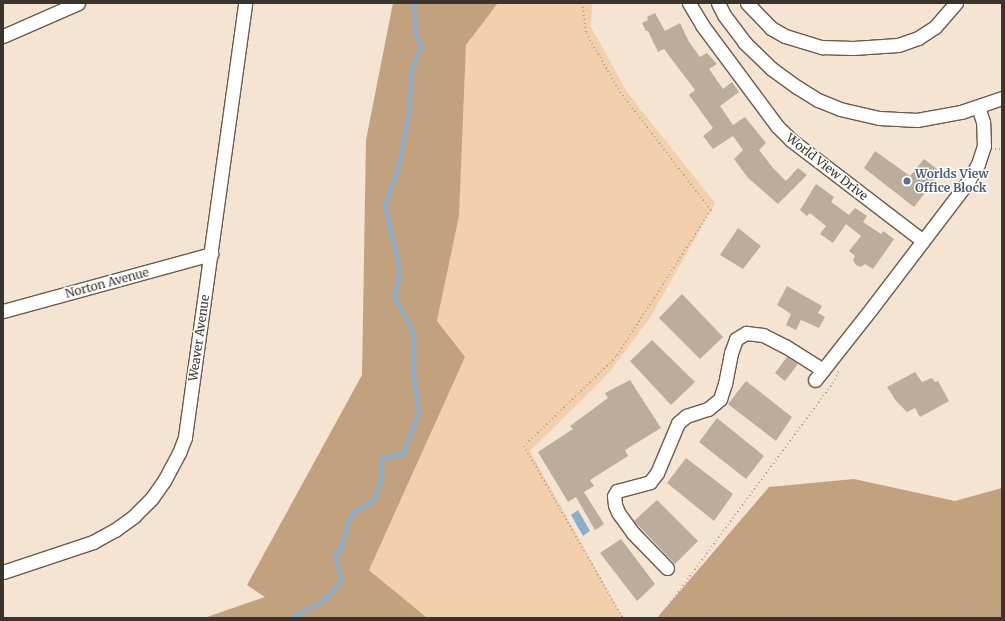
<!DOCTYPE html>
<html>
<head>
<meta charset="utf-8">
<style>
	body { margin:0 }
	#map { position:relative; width:1005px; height:621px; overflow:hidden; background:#f5e4d2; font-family:Merriweather,serif }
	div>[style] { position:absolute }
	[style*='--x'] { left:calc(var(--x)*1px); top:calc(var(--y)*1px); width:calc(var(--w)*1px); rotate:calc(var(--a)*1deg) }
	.green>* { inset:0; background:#f2d0ac }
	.forest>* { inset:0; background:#c1a17e }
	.water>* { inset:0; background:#88afcd }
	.stream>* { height:3.5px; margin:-1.75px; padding:0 1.75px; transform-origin:1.75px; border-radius:1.75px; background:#88afcd }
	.building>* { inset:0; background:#bcac9b }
	.path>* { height:2px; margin-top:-1px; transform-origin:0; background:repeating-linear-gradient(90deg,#aea193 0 1px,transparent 0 4px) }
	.roads { filter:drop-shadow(1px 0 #6a5c4d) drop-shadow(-1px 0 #6a5c4d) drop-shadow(0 1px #6a5c4d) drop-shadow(0 -1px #6a5c4d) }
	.minor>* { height:13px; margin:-6.5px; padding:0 6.5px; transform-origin:6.5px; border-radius:6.5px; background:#fff }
	.dots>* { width:11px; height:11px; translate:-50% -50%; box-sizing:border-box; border:2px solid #fff; border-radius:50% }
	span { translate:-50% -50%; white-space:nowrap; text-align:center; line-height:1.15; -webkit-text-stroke:3px #fff; paint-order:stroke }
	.street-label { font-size:12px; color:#3b342d }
	.service-label { font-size:12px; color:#4e5e75; font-weight:700 }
	.left { translate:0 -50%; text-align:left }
	.frame { position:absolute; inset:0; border:4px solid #3b342d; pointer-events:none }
</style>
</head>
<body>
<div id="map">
	<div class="green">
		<i style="clip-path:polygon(498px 3px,592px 3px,591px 27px,627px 92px,715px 203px,650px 318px,608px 374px,530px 451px,623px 618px,359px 618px,356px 579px,376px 574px,369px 570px,437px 321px,459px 216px,466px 45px)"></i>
	</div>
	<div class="forest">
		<i style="clip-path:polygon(393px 3px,498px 3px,466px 45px,459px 216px,437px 321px,465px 357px,369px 570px,427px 618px,204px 618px,265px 597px,247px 585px,362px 375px,366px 140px)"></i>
		<i style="clip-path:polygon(854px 479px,955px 501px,1002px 488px,1002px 618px,657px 618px,769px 487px)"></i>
	</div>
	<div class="water">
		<i style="clip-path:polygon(578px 510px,590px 531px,583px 536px,571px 515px)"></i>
	</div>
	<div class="stream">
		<i style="--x:292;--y:618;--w:36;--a:-28"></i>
		<i style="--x:324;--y:601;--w:26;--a:-47"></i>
		<i style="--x:342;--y:582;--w:28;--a:-105"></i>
		<i style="--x:335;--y:555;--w:7;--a:-34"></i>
		<i style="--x:341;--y:551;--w:29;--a:-76"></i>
		<i style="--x:348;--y:523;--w:11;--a:-63"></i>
		<i style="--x:353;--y:513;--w:24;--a:-30"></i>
		<i style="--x:374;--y:501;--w:24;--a:-71"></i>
		<i style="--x:382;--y:478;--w:19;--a:-93"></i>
		<i style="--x:381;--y:459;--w:23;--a:-13"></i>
		<i style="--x:403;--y:454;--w:44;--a:-68.7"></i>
		<i style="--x:419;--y:413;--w:42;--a:-98.1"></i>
		<i style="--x:413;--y:371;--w:37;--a:-88"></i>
		<i style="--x:414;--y:334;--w:41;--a:-117.8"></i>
		<i style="--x:395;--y:298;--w:28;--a:-80"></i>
		<i style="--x:400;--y:270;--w:66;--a:-103.2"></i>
		<i style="--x:385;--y:206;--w:42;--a:-70.7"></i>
		<i style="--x:399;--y:166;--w:60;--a:-79.4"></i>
		<i style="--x:410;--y:107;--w:35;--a:-88"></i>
		<i style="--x:411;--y:72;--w:26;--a:-67"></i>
		<i style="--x:421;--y:48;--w:20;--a:-108"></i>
		<i style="--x:415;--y:29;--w:26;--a:-92"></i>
	</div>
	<div class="building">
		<i style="clip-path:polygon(655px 13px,665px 31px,680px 23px,689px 42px,700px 57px,707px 53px,717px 64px,709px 69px,723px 89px,732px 82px,739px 92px,720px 106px,733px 125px,745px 117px,766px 143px,759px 150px,773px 168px,786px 181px,798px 168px,807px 175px,778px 204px,748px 178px,734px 159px,743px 150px,733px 136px,713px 149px,703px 136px,713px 128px,689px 95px,695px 90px,664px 49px,658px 52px,648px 31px,646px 31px,642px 23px,648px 20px,647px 17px)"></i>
		<i style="clip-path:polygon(875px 151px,910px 176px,924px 159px,941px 172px,914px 207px,864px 168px)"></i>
		<i style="clip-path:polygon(816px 184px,834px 197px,831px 202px,849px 215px,855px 208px,867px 216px,863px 222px,881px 234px,883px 231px,894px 239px,873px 269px,865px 264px,861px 267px,856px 265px,853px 260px,855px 256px,849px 251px,861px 236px,846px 224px,833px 243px,820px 234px,826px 226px,810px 213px,807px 216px,800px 210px)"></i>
		<i style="clip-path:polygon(738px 228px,761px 246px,743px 269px,720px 255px)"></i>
		<i style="clip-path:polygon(787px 286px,822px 306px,818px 313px,825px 317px,819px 328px,801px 320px,796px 330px,786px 325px,791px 314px,777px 305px)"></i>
		<i style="clip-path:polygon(682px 294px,723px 337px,700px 359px,659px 318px)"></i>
		<i style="clip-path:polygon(652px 340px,695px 382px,671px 405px,630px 361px)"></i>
		<i style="clip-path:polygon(787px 357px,798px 364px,785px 381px,775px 373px)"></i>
		<i style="clip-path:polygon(915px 372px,922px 382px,932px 378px,935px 382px,938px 381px,949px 401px,920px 417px,915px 408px,907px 412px,896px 401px,887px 387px)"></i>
		<i style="clip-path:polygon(630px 380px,661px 428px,625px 450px,628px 456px,590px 480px,594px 486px,584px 492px,604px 524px,595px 530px,576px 497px,568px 502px,538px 452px,573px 429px,570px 426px,608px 398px,605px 393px)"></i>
		<i style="clip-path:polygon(746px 381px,792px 417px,776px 441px,728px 404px)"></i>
		<i style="clip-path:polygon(717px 418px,764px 456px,746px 479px,699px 442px)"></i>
		<i style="clip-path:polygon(686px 458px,733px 494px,714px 521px,667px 483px)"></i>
		<i style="clip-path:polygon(657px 500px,698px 541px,675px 564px,634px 521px)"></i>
		<i style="clip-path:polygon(621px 539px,655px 584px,637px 601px,600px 553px)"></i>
	</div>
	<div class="path">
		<i style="--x:582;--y:3;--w:30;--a:82"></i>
		<i style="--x:586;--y:33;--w:68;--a:60"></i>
		<i style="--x:620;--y:92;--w:149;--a:52.4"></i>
		<i style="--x:711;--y:210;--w:175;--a:122.9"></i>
		<i style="--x:616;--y:357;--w:128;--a:135.9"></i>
		<i style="--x:524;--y:446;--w:198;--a:60.1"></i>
		<i style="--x:995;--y:149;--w:7;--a:0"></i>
		<i style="--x:659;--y:618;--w:296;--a:-53.5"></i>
		<i style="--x:835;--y:380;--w:11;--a:-68"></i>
		<i style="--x:718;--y:618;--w:2;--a:-153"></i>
		<i style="--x:716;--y:617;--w:33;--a:-101"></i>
		<i style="--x:710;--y:585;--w:69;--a:14.2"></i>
		<i style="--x:777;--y:602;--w:49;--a:19.2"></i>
		<i style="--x:911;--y:618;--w:40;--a:-159"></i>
		<i style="--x:874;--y:604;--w:112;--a:-144.5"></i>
		<i style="--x:783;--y:539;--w:38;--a:-107"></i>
		<i style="--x:772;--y:503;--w:27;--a:-17"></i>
		<i style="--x:798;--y:495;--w:26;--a:36"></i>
		<i style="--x:819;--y:510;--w:75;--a:40.7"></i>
		<i style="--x:876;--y:559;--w:71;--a:36.4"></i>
		<i style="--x:933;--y:601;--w:38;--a:15"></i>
		<i style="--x:970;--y:611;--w:35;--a:-25"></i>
	</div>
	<div class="roads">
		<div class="minor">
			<i style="--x:689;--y:3;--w:26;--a:59"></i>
			<i style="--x:702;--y:25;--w:126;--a:53.4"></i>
			<i style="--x:777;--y:126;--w:20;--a:45"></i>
			<i style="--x:791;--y:140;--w:166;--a:37.4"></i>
			<i style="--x:718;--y:3;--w:13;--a:63"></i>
			<i style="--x:724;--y:15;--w:34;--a:53"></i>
			<i style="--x:744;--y:42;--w:39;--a:44"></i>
			<i style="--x:772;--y:69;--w:31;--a:36"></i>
			<i style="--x:797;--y:87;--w:25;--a:32"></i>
			<i style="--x:818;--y:100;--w:24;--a:22"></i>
			<i style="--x:840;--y:109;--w:40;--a:13"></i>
			<i style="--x:879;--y:118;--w:38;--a:3"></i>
			<i style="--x:917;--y:120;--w:45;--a:-10.3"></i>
			<i style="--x:961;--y:112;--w:43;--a:-18.9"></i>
			<i style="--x:747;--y:3;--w:35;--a:46"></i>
			<i style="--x:771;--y:28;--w:16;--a:30"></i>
			<i style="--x:785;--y:36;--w:39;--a:17"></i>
			<i style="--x:822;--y:47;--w:31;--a:2"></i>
			<i style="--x:853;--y:48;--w:45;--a:-3.8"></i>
			<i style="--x:898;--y:45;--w:21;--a:-19"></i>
			<i style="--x:918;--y:38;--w:20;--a:-33"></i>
			<i style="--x:935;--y:27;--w:32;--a:-49"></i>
			<i style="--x:3;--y:36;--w:82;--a:-23.7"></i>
			<i style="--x:3;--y:311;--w:216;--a:-15.3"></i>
			<i style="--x:815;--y:380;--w:90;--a:-51.7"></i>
			<i style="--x:871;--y:309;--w:158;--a:-52.7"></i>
			<i style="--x:967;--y:183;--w:22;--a:-60"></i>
			<i style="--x:978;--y:164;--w:19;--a:-72"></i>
			<i style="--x:984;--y:146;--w:24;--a:-92"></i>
			<i style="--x:983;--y:122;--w:16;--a:-108"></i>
			<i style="--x:667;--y:568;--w:49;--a:-134.2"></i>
			<i style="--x:633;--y:533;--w:26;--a:-126"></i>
			<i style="--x:618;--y:512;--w:8;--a:-113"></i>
			<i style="--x:615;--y:505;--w:9;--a:-96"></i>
			<i style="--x:614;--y:496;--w:6;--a:-59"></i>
			<i style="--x:617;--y:491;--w:34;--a:-15"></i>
			<i style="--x:650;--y:482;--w:11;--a:-52"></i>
			<i style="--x:657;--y:473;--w:54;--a:-67.2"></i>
			<i style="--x:678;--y:423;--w:11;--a:-41"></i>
			<i style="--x:686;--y:416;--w:23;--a:-18"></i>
			<i style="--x:708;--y:409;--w:16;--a:-40"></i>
			<i style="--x:720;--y:399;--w:16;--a:-72"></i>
			<i style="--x:725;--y:384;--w:32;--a:-79"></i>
			<i style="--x:731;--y:353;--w:15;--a:-70"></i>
			<i style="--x:736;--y:339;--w:12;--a:-31"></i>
			<i style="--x:746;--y:333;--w:17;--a:7"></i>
			<i style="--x:763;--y:335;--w:25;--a:27"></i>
			<i style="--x:785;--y:346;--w:45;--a:32.3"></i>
			<i style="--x:3;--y:572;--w:95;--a:-18.4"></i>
			<i style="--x:93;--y:542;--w:25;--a:-29"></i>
			<i style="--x:115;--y:530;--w:24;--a:-36"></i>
			<i style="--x:134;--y:516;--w:25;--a:-45"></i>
			<i style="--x:152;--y:498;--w:21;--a:-55"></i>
			<i style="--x:164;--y:481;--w:32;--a:-62"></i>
			<i style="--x:179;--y:453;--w:17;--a:-69"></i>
			<i style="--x:185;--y:437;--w:438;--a:-82.1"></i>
		</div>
	</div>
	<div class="dots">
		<i style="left:907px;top:181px;background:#5c6f8a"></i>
	</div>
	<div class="street-label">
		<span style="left:827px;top:167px;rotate:38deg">World View Drive</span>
		<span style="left:107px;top:283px;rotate:-15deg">Norton Avenue</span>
		<span style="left:199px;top:338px;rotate:-82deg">Weaver Avenue</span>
	</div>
	<div class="service-label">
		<span class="left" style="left:915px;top:181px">Worlds View<br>Office Block</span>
	</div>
	<div class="frame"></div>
</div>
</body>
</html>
